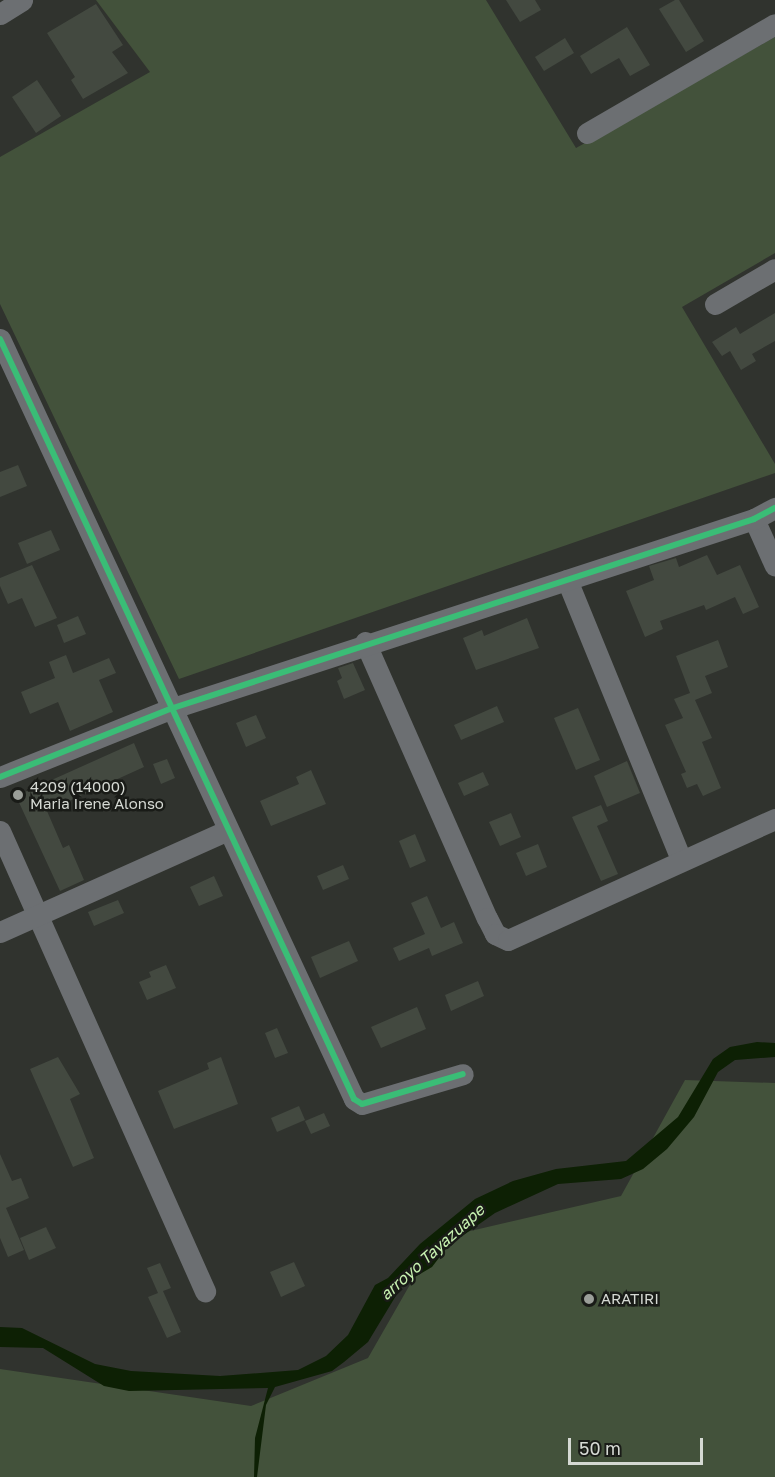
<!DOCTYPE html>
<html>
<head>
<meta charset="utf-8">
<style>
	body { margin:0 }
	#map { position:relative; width:775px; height:1477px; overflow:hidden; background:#30332e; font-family:"Golos Text",sans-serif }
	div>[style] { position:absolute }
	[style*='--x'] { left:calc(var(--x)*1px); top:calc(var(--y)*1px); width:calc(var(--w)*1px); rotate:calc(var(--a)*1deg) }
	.green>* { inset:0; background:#43523b }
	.water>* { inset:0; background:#0d2004 }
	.building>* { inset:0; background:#434940 }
	.minor>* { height:21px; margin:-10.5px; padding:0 10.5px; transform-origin:10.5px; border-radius:10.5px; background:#6c6f72 }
	.cycleway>* { height:6px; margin:-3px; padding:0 3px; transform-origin:3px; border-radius:3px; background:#3abd76 }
	.dots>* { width:16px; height:16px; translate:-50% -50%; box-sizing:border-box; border:3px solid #191b17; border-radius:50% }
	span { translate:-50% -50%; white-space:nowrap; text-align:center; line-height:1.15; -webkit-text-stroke:5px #191b17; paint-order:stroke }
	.poi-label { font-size:15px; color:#d5d9d3 }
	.left { translate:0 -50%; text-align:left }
	.water-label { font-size:16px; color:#c8f2b1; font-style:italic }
	.scale { position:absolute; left:568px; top:1438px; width:135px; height:27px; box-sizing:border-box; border:3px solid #d5d9d3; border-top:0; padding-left:8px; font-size:18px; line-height:21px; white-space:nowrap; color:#d5d9d3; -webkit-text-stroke:4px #191b17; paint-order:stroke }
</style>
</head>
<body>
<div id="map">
	<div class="green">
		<i style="clip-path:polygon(96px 0,486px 0,576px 148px,775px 37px,775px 253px,682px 307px,775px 464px,775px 473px,179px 679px,0 304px,0 157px,150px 72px)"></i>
		<i style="clip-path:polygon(685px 1080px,775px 1083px,775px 1477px,0 1477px,0 1369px,251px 1406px,368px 1358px,436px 1239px,621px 1196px)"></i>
	</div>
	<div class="water">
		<i style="clip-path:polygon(757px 1042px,775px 1043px,775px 1057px,735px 1060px,718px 1072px,694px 1117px,667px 1149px,643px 1169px,621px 1179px,558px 1184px,495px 1213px,448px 1246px,432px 1267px,403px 1284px,368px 1342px,344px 1362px,332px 1371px,275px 1387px,266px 1405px,257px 1477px,254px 1477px,255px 1438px,268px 1388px,129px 1391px,104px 1386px,43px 1348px,0 1347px,0 1327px,22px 1328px,95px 1364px,131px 1371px,220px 1376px,298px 1370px,326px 1356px,348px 1335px,375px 1285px,388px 1278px,420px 1244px,475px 1199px,513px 1181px,556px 1169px,626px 1161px,678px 1117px,713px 1059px,730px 1047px)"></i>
	</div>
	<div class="building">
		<i style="clip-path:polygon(506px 0,535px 0,541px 10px,520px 22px)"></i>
		<i style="clip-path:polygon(675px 0,679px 0,704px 41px,686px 52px,659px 9px)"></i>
		<i style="clip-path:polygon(96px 4px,123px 45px,112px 52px,128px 73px,83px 99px,71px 80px,75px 77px,47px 33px)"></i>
		<i style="clip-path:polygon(627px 27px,650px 65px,630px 76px,619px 58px,591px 74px,580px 56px)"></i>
		<i style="clip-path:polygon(565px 38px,574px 53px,544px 71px,535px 57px)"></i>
		<i style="clip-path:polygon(37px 80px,61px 116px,36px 133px,12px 97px)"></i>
		<i style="clip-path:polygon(775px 313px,775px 341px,752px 354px,756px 361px,741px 370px,730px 351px,722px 356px,712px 342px,736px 327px,740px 334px)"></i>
		<i style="clip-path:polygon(18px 465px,27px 486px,0 497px,0 472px)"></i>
		<i style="clip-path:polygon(51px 530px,60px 550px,27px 564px,18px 543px)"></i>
		<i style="clip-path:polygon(707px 555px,717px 575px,740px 565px,759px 607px,743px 614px,735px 597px,706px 610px,704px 605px,660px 621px,663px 629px,645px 637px,626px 591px,654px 580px,649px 566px,676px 558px,679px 567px)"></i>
		<i style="clip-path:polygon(32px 565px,57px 618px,35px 627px,22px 598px,8px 604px,0 586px,0 578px)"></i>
		<i style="clip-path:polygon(78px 616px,86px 634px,64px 643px,57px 625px)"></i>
		<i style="clip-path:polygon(527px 618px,539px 648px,476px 670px,463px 638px,482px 630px,484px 636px)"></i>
		<i style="clip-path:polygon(718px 640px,728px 667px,705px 676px,712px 693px,695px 700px,712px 738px,702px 742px,721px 788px,703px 796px,697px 784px,687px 788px,681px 774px,686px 772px,665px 725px,683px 718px,674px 699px,690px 693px,676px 656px)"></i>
		<i style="clip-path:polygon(66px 655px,73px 673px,109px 658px,116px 673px,99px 680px,113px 712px,70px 731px,58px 702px,30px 714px,21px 692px,55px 678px,49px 662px)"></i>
		<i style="clip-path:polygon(353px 663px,365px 690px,344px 699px,337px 681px,342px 678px,338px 668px)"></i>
		<i style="clip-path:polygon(497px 706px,504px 722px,461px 740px,454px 725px)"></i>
		<i style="clip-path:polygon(578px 708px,600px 760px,576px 770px,554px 718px)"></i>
		<i style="clip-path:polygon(256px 715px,266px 738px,246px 747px,236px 723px)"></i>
		<i style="clip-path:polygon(134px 743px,144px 767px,47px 811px,63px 848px,69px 845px,84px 880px,60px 891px,16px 796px)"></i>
		<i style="clip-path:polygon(167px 759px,175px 778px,161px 784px,153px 764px)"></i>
		<i style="clip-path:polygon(627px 761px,640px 793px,607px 807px,594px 776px)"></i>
		<i style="clip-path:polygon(311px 770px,326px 804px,271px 826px,260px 801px,299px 784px,296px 777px)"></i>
		<i style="clip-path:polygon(483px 772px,489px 785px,464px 796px,458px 783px)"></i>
		<i style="clip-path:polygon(601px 805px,608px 821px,597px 826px,618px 874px,601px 881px,572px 817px)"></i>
		<i style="clip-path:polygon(511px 813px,521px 837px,500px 846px,489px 822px)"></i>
		<i style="clip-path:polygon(415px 834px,426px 861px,410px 868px,399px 841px)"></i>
		<i style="clip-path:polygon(538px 844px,547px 867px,526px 876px,516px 853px)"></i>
		<i style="clip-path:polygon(343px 865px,349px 879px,323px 890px,317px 876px)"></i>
		<i style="clip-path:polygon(214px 876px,223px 896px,199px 906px,190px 887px)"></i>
		<i style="clip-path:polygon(427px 896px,441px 928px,454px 922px,463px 943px,432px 956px,429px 948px,399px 961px,393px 948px,425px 934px,411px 903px)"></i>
		<i style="clip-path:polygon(118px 900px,124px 913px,94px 926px,88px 912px)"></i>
		<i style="clip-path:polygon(349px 941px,358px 961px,320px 978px,311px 957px)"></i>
		<i style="clip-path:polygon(166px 965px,176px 988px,147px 1000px,139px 982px,151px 977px,149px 972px)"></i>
		<i style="clip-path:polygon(478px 981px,484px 996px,451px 1011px,445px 995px)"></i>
		<i style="clip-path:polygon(417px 1007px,426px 1029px,381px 1048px,371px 1027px)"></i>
		<i style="clip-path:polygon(277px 1028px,288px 1053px,275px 1058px,265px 1033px)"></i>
		<i style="clip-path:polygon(58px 1057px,80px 1094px,70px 1099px,94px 1158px,73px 1167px,30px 1069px)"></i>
		<i style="clip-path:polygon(221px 1057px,238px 1104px,174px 1129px,158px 1091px,209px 1069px,207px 1063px)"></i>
		<i style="clip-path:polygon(299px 1106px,305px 1120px,277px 1132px,271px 1118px)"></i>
		<i style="clip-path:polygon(324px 1113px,330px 1126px,311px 1134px,305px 1121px)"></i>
		<i style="clip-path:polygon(0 1154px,12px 1181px,21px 1178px,29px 1198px,6px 1208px,24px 1250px,8px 1257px,0 1238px)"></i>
		<i style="clip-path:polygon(46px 1227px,56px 1248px,29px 1260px,20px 1238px)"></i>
		<i style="clip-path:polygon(294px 1262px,305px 1286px,281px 1297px,270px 1272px)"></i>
		<i style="clip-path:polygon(160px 1263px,171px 1288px,163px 1291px,181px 1332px,167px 1338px,148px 1297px,158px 1293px,147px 1268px)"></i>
	</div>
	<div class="minor">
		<i style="--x:0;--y:14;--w:26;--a:-32"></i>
		<i style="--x:587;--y:133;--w:217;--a:-30.1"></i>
		<i style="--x:715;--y:304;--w:69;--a:-30.3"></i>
		<i style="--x:0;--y:339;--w:838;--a:65.02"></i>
		<i style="--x:354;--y:1099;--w:9;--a:32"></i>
		<i style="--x:362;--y:1104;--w:105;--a:-16.5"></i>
		<i style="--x:754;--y:519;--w:51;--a:65.9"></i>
		<i style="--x:567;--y:580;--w:302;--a:67.8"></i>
		<i style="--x:365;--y:642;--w:302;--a:66.2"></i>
		<i style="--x:487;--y:918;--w:18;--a:63"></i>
		<i style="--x:495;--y:934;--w:14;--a:25"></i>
		<i style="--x:508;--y:940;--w:293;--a:-24.4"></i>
		<i style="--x:0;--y:777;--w:183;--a:-21.8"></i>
		<i style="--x:170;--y:709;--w:614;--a:-18.02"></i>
		<i style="--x:754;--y:519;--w:24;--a:-28"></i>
		<i style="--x:0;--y:831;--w:504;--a:65.98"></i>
		<i style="--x:0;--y:932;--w:248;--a:-24.1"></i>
	</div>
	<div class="cycleway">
		<i style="--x:0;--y:339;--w:838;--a:65.02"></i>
		<i style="--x:354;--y:1099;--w:9;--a:32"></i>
		<i style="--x:362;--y:1104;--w:105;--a:-16.5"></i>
		<i style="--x:0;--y:777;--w:183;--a:-21.8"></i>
		<i style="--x:170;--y:709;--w:614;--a:-18.02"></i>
		<i style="--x:754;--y:519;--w:24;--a:-28"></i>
	</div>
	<div class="dots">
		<i style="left:18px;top:795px;background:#9b9f99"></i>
		<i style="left:589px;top:1299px;background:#9b9f99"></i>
	</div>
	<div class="poi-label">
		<span class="left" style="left:30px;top:795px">4209 (14000)<br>Maria Irene Alonso</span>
		<span class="left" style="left:601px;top:1299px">ARATIRI</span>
	</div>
	<div class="water-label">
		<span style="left:432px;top:1252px;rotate:-42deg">arroyo Tayazuape</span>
	</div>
	<div class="scale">50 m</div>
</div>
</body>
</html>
